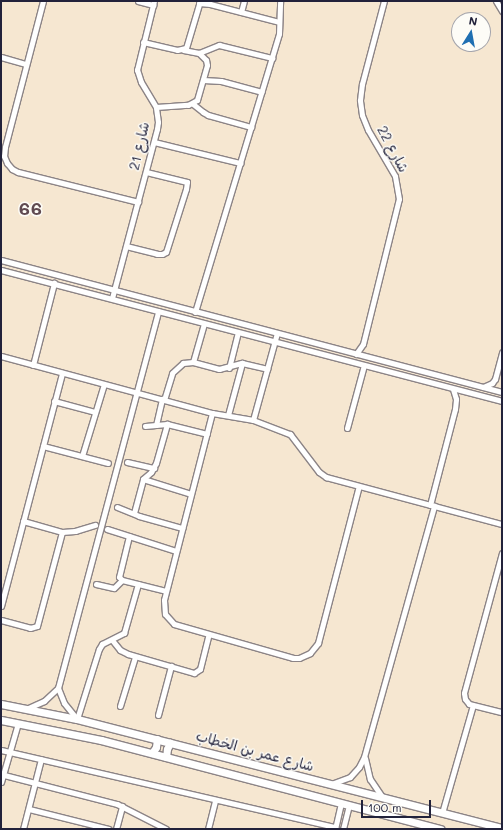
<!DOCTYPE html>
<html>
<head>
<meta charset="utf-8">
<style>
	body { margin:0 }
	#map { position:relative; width:503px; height:830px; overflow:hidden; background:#f6e7d1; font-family:Mali,"Playpen Sans Arabic",sans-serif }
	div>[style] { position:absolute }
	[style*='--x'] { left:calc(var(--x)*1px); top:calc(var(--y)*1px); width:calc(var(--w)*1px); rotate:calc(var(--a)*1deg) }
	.roads { filter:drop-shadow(1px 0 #8c8486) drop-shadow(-1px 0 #8c8486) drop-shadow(0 1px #8c8486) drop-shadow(0 -1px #8c8486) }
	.street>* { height:5px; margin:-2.5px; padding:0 2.5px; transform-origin:2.5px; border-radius:2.5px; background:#fff }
	.secondary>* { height:7px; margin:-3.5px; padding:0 3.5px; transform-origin:3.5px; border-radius:3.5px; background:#fff }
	span { translate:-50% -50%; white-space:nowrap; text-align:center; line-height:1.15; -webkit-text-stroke:3px #fdfcf7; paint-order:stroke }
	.street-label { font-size:14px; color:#22223b }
	.district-label { font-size:18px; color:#604a51; font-weight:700; letter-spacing:1px }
	.frame { position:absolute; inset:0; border:2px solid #22223b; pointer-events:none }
	.north { position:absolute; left:451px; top:12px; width:40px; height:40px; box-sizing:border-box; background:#fdfcf7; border:1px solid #a5a5ac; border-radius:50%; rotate:11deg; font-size:11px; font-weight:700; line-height:16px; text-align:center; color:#22223b }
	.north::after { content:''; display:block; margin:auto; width:14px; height:18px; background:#1f6fb2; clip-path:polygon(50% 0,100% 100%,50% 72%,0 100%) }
	.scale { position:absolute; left:361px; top:800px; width:70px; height:18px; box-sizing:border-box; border:2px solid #22223b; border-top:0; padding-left:5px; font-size:12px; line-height:14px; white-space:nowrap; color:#22223b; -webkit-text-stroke:3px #fdfcf7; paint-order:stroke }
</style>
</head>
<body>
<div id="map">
	<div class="roads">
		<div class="street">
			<i style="--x:43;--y:1;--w:151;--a:104.6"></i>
			<i style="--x:5;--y:147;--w:9;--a:96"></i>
			<i style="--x:4;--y:156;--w:8;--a:67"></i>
			<i style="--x:7;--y:163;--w:8;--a:50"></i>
			<i style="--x:12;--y:169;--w:7;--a:27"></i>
			<i style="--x:18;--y:172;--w:124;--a:14"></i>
			<i style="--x:138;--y:1;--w:16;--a:15"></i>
			<i style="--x:496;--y:1;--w:12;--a:59"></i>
			<i style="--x:199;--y:3;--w:11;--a:5"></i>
			<i style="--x:210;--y:4;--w:71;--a:14.6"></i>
			<i style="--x:241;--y:12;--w:11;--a:-75"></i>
			<i style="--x:143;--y:42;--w:35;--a:13"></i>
			<i style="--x:177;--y:50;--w:9;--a:-13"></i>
			<i style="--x:186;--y:48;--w:49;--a:-73.4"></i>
			<i style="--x:199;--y:53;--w:22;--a:-22"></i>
			<i style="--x:219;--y:45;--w:55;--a:13.8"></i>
			<i style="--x:1;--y:57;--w:25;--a:16"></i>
			<i style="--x:203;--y:80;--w:18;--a:3"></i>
			<i style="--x:221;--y:81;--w:42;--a:15"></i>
			<i style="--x:193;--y:104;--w:13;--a:39"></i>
			<i style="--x:203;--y:112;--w:6;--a:31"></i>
			<i style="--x:208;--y:115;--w:45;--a:15.6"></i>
			<i style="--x:156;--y:107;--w:32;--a:-4"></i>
			<i style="--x:188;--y:105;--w:10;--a:-29"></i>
			<i style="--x:197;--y:100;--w:36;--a:-74"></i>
			<i style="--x:207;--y:65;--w:5;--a:-101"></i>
			<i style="--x:206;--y:60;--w:10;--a:-135"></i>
			<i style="--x:199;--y:53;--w:16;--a:-169"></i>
			<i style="--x:154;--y:142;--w:89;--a:13.7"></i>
			<i style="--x:126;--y:246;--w:32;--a:14"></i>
			<i style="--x:157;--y:254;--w:5;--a:0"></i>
			<i style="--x:162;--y:254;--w:4;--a:-27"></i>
			<i style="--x:166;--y:252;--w:66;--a:-72.4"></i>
			<i style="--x:186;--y:189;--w:7;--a:-82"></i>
			<i style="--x:187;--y:182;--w:42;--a:-166.3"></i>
			<i style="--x:1;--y:260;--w:518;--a:14.76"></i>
			<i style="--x:1;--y:270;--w:518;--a:14.65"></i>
			<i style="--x:112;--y:298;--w:175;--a:-75.1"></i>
			<i style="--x:157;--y:129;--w:7;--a:-82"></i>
			<i style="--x:158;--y:122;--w:15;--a:-98"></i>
			<i style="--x:156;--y:107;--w:29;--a:-121"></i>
			<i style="--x:141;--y:82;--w:13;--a:-108"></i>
			<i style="--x:137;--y:70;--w:71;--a:-76.2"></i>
			<i style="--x:195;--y:312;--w:290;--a:-73.2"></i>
			<i style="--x:279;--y:34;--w:33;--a:-88"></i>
			<i style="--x:356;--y:354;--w:12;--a:-55"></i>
			<i style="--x:363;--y:344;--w:149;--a:-76.1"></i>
			<i style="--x:399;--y:199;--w:23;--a:-100"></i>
			<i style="--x:395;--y:176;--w:53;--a:-120.4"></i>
			<i style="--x:368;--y:130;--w:16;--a:-112"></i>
			<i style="--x:362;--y:115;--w:15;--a:-98"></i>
			<i style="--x:360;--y:100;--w:16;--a:-83"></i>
			<i style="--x:362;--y:84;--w:86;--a:-75.2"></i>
			<i style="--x:1;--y:356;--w:219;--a:15.1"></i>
			<i style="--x:212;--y:413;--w:42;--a:9.7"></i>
			<i style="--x:253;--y:420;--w:40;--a:21"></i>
			<i style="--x:290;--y:434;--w:48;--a:52.7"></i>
			<i style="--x:319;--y:472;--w:9;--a:36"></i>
			<i style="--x:326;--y:477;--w:182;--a:15"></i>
			<i style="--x:193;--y:362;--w:40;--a:-74"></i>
			<i style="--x:33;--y:365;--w:85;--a:-75.6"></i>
			<i style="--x:229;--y:368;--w:36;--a:-76"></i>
			<i style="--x:483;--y:387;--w:10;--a:-24"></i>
			<i style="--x:492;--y:383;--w:5;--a:-53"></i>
			<i style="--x:495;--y:379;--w:28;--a:-75"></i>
			<i style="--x:164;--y:400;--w:28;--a:-73"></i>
			<i style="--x:172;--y:373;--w:15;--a:-42"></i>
			<i style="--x:183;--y:363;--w:10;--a:-6"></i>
			<i style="--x:193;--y:362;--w:27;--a:15"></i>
			<i style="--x:219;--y:369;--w:24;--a:-15"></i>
			<i style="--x:242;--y:363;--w:26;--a:13"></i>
			<i style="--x:54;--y:401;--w:42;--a:15"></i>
			<i style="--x:212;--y:413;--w:193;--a:104.4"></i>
			<i style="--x:164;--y:600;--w:14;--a:86"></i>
			<i style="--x:165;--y:614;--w:13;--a:48"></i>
			<i style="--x:174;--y:624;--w:124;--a:15.9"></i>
			<i style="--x:293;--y:658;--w:6;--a:0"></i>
			<i style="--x:299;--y:658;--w:12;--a:-24"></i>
			<i style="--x:310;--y:653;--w:13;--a:-51"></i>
			<i style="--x:318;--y:643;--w:162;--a:-75.4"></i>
			<i style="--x:228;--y:415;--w:54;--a:-74.9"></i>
			<i style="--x:253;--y:420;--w:90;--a:-74.6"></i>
			<i style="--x:156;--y:425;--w:27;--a:-77"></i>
			<i style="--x:145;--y:426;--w:22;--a:-5"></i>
			<i style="--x:167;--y:424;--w:41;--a:14"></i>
			<i style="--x:347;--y:428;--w:65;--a:-74.9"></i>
			<i style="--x:43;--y:446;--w:67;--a:14.7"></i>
			<i style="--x:82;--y:456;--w:75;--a:-73"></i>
			<i style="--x:127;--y:462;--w:28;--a:13"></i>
			<i style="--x:143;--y:479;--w:50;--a:17.4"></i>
			<i style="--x:430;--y:505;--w:99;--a:-75.4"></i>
			<i style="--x:455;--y:409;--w:10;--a:-84"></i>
			<i style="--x:456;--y:399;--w:10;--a:-107"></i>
			<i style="--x:117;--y:507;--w:24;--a:22"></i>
			<i style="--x:139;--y:516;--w:45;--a:15.6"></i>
			<i style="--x:134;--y:513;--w:35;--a:-75"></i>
			<i style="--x:143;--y:479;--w:11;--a:-41"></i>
			<i style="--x:151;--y:472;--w:10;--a:-61"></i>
			<i style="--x:156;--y:463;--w:41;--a:-74.2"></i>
			<i style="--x:23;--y:521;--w:41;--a:15.8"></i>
			<i style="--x:62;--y:532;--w:13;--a:-4"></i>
			<i style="--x:75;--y:531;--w:21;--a:-17"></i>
			<i style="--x:107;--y:529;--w:72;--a:17.7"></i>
			<i style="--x:129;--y:536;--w:42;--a:103.7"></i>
			<i style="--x:119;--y:577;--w:4;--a:45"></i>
			<i style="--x:122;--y:580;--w:45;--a:14"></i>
			<i style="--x:502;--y:553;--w:145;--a:105.2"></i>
			<i style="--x:464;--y:693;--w:6;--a:81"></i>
			<i style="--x:465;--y:699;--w:6;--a:51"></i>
			<i style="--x:469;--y:704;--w:34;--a:14"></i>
			<i style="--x:96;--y:584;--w:18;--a:13"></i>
			<i style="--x:114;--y:588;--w:11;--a:-45"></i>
			<i style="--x:1;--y:606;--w:241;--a:-75.3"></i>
			<i style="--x:1;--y:620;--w:30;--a:15"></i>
			<i style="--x:30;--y:628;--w:7;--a:-16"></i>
			<i style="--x:37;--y:626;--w:97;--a:-75.1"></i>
			<i style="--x:112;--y:640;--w:13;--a:51"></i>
			<i style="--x:120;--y:650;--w:9;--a:27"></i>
			<i style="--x:128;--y:654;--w:69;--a:16.1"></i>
			<i style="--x:194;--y:673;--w:7;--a:-34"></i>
			<i style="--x:200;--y:669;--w:36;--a:-76"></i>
			<i style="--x:58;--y:688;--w:16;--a:68"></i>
			<i style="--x:64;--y:703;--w:21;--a:51"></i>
			<i style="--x:77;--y:719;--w:73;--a:-72.6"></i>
			<i style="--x:99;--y:649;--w:6;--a:-59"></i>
			<i style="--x:102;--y:644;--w:25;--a:-27"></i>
			<i style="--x:124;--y:633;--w:51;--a:-74.1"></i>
			<i style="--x:120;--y:706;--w:51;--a:-73"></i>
			<i style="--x:26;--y:709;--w:20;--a:-24"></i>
			<i style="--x:44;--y:701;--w:19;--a:-43"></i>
			<i style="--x:58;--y:688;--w:390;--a:-75.1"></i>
			<i style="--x:158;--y:715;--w:51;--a:-75.1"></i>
			<i style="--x:1;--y:750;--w:343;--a:13"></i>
			<i style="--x:365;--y:758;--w:22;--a:77"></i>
			<i style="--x:370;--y:779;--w:22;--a:56"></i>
			<i style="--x:4;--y:775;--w:117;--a:14.4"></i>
			<i style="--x:117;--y:804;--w:55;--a:27"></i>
			<i style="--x:1;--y:782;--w:61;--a:-73.9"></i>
			<i style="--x:331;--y:784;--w:20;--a:-20"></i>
			<i style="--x:350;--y:777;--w:13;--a:-48"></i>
			<i style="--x:359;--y:767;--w:11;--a:-63"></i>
			<i style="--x:364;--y:757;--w:261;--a:-74.4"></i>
			<i style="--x:29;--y:809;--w:82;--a:14"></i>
			<i style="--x:442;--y:813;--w:112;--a:-74"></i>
			<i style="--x:23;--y:829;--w:72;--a:-75.6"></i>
			<i style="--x:116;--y:829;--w:24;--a:-75"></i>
			<i style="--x:208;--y:829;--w:30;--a:-76"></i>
			<i style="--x:335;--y:829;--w:27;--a:-77"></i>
			<i style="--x:343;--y:829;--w:25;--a:-76"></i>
		</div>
		<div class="secondary">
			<i style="--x:1;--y:704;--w:77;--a:11.2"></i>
			<i style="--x:77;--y:719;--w:439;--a:14.4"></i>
			<i style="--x:1;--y:720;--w:102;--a:11.3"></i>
			<i style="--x:101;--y:740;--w:351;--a:14.7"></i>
			<i style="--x:152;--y:753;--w:7;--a:-56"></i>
			<i style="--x:156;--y:747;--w:8;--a:-83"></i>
			<i style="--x:166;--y:757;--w:8;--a:-83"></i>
			<i style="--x:167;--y:749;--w:7;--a:-63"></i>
		</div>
	</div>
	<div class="street-label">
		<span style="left:139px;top:146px;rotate:-77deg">شارع 21</span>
		<span style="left:393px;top:149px;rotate:62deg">شارع 22</span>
		<span style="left:255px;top:751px;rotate:15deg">شارع عمر بن الخطاب</span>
	</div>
	<div class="district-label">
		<span style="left:31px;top:208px">66</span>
	</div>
	<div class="frame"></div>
	<div class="north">N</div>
	<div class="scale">100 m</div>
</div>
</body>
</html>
